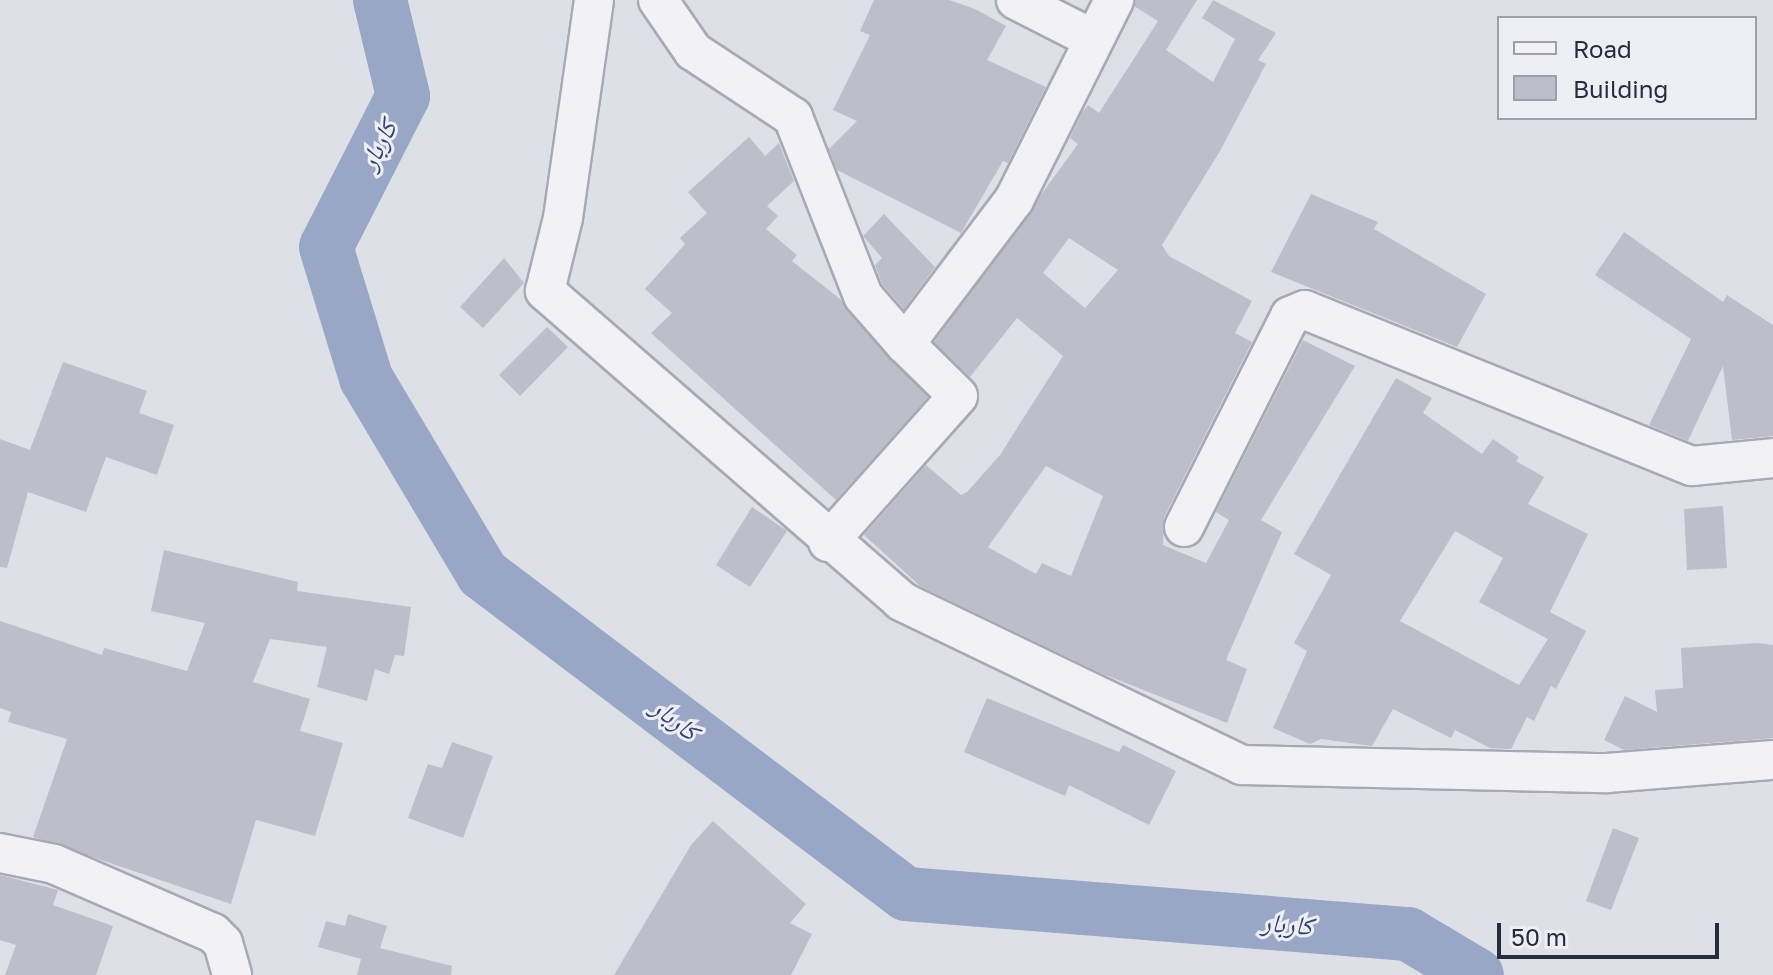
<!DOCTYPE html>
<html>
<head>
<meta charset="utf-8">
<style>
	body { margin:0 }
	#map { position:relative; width:1773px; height:975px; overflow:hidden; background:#dee0e7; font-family:"Golos Text","Noto Naskh Arabic",sans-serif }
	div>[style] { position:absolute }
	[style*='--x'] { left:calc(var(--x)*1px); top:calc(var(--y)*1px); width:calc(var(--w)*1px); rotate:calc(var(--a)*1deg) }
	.river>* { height:54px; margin:-27px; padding:0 27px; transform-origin:27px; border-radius:27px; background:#9aa6c6 }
	.building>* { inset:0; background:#bcbeca }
	.roads { filter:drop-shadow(2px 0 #a7aab4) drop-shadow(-2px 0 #a7aab4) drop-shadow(0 2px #a7aab4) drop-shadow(0 -2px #a7aab4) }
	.minor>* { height:38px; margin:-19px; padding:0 19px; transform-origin:19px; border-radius:19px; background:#f1f1f6 }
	span { translate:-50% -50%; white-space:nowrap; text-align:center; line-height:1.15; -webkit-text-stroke:6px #edeff5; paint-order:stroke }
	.water-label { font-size:26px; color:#344270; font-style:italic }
	.legend { position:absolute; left:1497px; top:16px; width:260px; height:104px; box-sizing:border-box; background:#edeff5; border:2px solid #9ea1ab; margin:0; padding:10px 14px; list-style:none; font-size:24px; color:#282b3d }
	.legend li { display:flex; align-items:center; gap:16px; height:40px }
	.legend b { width:40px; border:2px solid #9ea1ab }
	.scale { position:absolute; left:1497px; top:923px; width:222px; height:36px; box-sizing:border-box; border:4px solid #282b3d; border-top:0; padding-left:10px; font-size:24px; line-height:28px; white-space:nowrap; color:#282b3d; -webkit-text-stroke:6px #edeff5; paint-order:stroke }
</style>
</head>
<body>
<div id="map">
	<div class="river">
		<i style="--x:380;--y:0;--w:99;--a:76.5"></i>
		<i style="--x:403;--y:96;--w:169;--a:117"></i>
		<i style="--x:326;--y:247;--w:137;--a:73"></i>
		<i style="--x:366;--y:378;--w:228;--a:59.2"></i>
		<i style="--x:483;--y:574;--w:530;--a:37.11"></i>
		<i style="--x:906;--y:894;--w:504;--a:4.56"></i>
		<i style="--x:1408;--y:934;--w:80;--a:30.7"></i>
	</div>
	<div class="building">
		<i style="clip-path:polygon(874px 0,949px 0,975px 9px,1006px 26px,987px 60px,1046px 87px,1008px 163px,1003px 161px,961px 233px,837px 170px,829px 149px,857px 121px,833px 110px,870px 35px,860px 31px)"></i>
		<i style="clip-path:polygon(evenodd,1136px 0,1197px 0,1166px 50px,1213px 82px,1235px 39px,1202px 18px,1213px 0,1276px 33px,1258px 60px,1266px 64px,1220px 151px,1162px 245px,1169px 256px,1252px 301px,1235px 333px,1252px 342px,1164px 517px,1163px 545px,1206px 563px,1229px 520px,1216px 512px,1303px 340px,1355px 366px,1261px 520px,1282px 532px,1226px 660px,1247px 669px,1227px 723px,1103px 674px,920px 586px,864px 535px,926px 465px,961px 495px,967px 492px,1000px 455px,1063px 356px,1017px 318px,970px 377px,934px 342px,1078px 144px,1070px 138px,1082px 113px,1088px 105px,1099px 113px,1158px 21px,1134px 6px,1136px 0,1069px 238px,1118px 270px,1085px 308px,1043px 273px,1069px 238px,1136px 0,1046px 466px,1103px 496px,1071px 576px,1042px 563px,1036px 574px,988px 547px,1046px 466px)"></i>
		<i style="clip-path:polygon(749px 137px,765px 156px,779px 143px,794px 181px,767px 206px,778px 216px,766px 229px,797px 255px,792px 261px,840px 299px,928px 397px,836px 500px,651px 333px,672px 313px,645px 289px,685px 244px,680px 238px,707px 213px,688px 192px)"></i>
		<i style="clip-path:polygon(1311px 194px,1378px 222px,1374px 229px,1486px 294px,1457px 347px,1271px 272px)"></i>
		<i style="clip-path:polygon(884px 214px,935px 267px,904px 309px,882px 284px,875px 265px,882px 258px,863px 236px)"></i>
		<i style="clip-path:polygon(1624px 232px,1723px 302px,1727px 295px,1773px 325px,1773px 436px,1732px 440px,1723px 366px,1688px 441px,1649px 425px,1691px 339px,1595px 275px)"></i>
		<i style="clip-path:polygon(504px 258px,524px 283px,483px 328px,460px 307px)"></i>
		<i style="clip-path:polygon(547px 327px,568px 347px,520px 396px,499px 375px)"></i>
		<i style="clip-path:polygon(63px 362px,147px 391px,139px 413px,174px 425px,157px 475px,106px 457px,86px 512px,28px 492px,7px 568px,0 567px,0 439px,30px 450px)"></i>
		<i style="clip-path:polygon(evenodd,1396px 378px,1432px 398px,1423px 413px,1482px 454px,1493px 439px,1519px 457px,1516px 461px,1544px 477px,1528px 504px,1588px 534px,1550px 612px,1586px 631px,1556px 689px,1551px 686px,1534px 721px,1527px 717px,1511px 749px,1490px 748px,1455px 730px,1451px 738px,1393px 709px,1372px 746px,1321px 739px,1310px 744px,1273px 728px,1307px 651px,1294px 643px,1331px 575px,1294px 554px,1396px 378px,1455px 531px,1503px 558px,1479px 602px,1548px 639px,1519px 685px,1400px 621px,1455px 531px)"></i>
		<i style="clip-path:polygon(1723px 506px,1727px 568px,1687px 570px,1684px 509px)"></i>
		<i style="clip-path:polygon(752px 507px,787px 531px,750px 587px,716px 565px)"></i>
		<i style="clip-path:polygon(164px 550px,298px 582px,297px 591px,411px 607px,404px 656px,395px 655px,389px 674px,375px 669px,367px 701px,317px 687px,327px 647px,270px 639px,253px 682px,310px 699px,300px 731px,343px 743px,315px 836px,256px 820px,231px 904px,33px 837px,67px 739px,8px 722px,11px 712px,0 708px,0 621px,102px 655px,104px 648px,187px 671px,205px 623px,151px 611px)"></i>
		<i style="clip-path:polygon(1758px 643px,1773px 645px,1773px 738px,1624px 750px,1604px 740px,1625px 696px,1657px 712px,1655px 690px,1683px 688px,1681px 648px)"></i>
		<i style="clip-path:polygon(987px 698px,1119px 752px,1123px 745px,1176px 771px,1149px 825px,1069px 785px,1065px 796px,964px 752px)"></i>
		<i style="clip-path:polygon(452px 742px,493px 756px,463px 838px,408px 818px,428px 764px,442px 768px)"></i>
		<i style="clip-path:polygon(713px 821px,806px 904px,790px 923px,812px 934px,791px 975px,614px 975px,691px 845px)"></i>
		<i style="clip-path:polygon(1613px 828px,1639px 838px,1611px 910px,1586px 901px)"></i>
		<i style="clip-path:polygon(0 875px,58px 890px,53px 905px,113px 926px,96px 975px,5px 975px,16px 945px,0 940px)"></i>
		<i style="clip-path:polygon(348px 914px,387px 926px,380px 948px,452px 966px,451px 975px,357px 975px,361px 959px,318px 947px,326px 921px,345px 926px)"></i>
	</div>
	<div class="roads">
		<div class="minor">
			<i style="--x:594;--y:0;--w:220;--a:98.1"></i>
			<i style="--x:563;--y:218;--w:75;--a:103.9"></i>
			<i style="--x:545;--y:291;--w:472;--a:41"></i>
			<i style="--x:901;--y:601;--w:378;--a:25.7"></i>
			<i style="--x:1242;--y:765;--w:365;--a:1.3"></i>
			<i style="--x:1607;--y:773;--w:167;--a:-4.5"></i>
			<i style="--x:658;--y:0;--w:62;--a:55.5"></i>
			<i style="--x:693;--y:51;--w:120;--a:33.4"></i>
			<i style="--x:793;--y:117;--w:192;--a:68.6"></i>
			<i style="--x:863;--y:296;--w:64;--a:48.8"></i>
			<i style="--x:1016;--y:0;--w:86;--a:26.9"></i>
			<i style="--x:1184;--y:527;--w:236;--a:-63.3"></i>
			<i style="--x:1290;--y:316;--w:16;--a:-22"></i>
			<i style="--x:1305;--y:310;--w:417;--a:22"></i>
			<i style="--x:1692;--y:466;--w:81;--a:-5.6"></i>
			<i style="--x:828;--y:542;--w:195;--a:-48.3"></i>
			<i style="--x:958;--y:396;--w:74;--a:-135.5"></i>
			<i style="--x:905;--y:344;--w:181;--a:-52.9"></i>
			<i style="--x:1014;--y:200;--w:224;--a:-63.4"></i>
			<i style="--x:0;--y:853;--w:55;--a:11.5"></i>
			<i style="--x:54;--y:864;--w:173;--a:23.5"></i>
			<i style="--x:213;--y:933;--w:14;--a:45"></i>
			<i style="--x:223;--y:943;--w:33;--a:74"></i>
		</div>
	</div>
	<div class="water-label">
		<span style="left:378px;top:145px;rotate:-63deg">کاربار</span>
		<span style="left:675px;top:719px;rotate:37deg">کاربار</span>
		<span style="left:1287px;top:924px;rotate:5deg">کاربار</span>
	</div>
	<ul class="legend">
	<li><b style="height:10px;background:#f1f1f6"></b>Road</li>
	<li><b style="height:22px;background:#bcbeca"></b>Building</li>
	</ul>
	<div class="scale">50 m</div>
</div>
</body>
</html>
